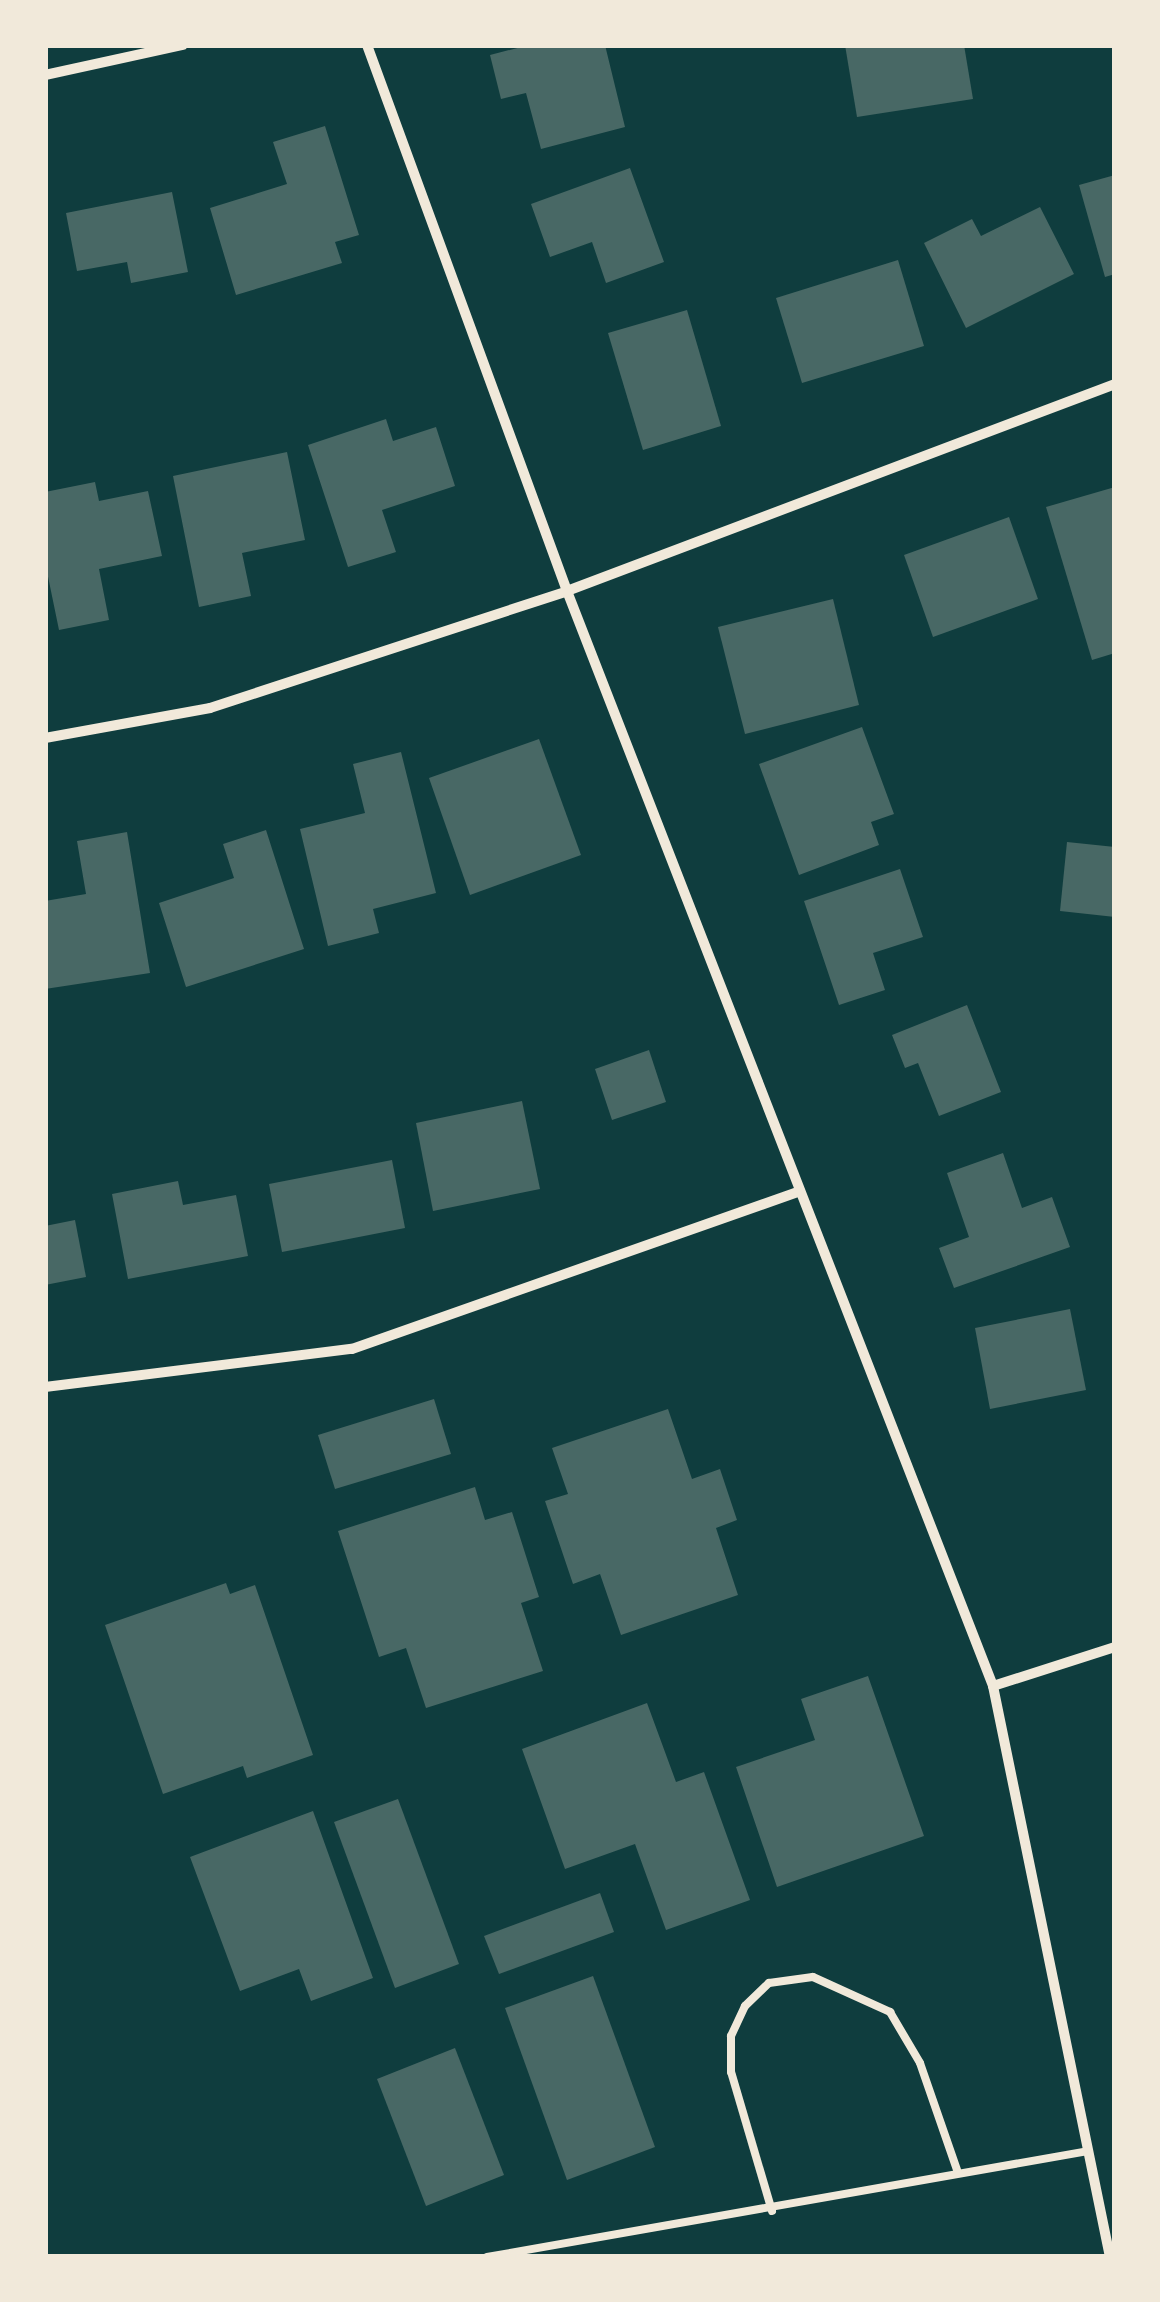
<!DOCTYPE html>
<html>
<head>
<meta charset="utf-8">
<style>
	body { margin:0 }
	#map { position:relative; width:1160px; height:2302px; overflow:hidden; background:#0f3d3e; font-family:Cabin,sans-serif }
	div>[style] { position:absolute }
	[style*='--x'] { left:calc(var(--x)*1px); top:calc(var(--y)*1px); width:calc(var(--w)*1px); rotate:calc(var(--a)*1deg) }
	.building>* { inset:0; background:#486865 }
	.service>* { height:8px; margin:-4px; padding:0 4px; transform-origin:4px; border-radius:4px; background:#f1e9da }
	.minor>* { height:10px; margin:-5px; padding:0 5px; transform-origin:5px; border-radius:5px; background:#f1e9da }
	span { translate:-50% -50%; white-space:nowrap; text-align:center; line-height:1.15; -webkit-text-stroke:10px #f1e9da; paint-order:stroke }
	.frame { position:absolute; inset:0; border:48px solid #f1e9da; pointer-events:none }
</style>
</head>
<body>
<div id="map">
	<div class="building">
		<i style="clip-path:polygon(529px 45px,605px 45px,625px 127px,541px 149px,526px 93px,501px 99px,490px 55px)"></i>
		<i style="clip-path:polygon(845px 45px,964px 45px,973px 99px,857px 117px)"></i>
		<i style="clip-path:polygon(325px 126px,359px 235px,335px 242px,342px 263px,236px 295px,210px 208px,287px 184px,273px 142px)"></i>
		<i style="clip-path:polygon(630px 168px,664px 262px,606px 283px,592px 242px,550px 257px,531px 204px)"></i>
		<i style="clip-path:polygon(1115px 175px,1115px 274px,1105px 277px,1079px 185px)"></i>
		<i style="clip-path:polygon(172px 192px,188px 272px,131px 283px,127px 262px,77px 271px,66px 213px)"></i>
		<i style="clip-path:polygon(1040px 207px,1074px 274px,966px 328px,924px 243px,972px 219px,981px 236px)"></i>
		<i style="clip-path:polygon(898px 260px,924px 346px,802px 383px,776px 298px)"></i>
		<i style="clip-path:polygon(687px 310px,721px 426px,643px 450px,608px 333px)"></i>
		<i style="clip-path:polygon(386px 419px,393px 441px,436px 427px,455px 486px,382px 510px,396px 552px,348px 567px,308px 445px)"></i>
		<i style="clip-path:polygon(287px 452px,305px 540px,242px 553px,251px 596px,199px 607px,173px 476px)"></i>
		<i style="clip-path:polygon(95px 482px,99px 501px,148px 491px,162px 556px,99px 569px,109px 620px,59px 630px,45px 562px,45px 492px)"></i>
		<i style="clip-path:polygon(1115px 487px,1115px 653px,1092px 660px,1046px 507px)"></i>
		<i style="clip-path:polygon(1009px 517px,1038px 599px,933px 637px,904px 555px)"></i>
		<i style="clip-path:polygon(833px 599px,859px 705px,745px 734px,718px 627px)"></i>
		<i style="clip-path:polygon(862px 727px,894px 814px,871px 822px,879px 845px,799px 875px,759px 764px)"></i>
		<i style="clip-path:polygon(539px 739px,581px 855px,470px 895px,429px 778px)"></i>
		<i style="clip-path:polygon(401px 752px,436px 893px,373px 909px,379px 933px,328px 946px,300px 829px,365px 813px,353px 764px)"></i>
		<i style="clip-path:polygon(266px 830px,304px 949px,186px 987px,159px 903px,234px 878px,223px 844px)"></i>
		<i style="clip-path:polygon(127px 832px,150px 973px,45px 989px,45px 901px,86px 894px,77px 841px)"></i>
		<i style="clip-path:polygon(1067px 842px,1115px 847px,1115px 917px,1060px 911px)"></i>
		<i style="clip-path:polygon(900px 869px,923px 937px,873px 953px,885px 990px,839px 1005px,804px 901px)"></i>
		<i style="clip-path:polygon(967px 1005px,1001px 1092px,939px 1116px,918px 1063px,905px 1068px,892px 1035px)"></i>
		<i style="clip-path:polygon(649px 1050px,666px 1102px,612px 1120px,595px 1069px)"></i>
		<i style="clip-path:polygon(522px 1101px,540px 1189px,433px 1211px,416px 1123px)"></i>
		<i style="clip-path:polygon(1003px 1153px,1022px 1208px,1052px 1197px,1070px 1247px,954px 1288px,939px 1248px,969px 1237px,947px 1173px)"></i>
		<i style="clip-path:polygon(392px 1160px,405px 1228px,282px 1252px,269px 1184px)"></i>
		<i style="clip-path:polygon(178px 1181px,183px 1205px,236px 1195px,248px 1256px,128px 1279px,112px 1194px)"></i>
		<i style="clip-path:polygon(75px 1220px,86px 1277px,45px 1285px,45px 1226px)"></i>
		<i style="clip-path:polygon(1070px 1309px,1086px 1390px,990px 1409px,975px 1328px)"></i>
		<i style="clip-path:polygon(434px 1399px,451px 1454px,335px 1489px,318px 1435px)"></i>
		<i style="clip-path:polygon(668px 1409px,692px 1479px,720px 1469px,737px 1520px,716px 1528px,738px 1595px,621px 1635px,600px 1574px,573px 1584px,545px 1501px,568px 1494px,552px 1448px)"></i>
		<i style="clip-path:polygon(475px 1487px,485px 1520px,512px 1512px,539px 1597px,521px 1603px,543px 1671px,426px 1708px,406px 1648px,379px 1657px,338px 1531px)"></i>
		<i style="clip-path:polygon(226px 1583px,230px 1594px,255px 1585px,313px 1755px,247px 1778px,243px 1766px,163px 1794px,105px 1625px)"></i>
		<i style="clip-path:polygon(868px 1676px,924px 1836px,777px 1887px,736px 1767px,815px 1740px,801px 1699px)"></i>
		<i style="clip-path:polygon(647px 1703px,676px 1782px,704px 1772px,750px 1900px,666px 1930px,635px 1844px,565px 1869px,522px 1749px)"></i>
		<i style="clip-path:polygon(398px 1799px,459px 1964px,395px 1988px,334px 1822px)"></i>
		<i style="clip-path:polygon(313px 1811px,373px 1978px,311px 2001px,299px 1969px,240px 1991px,190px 1857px)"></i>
		<i style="clip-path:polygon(600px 1893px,614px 1932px,499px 1974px,484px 1936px)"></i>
		<i style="clip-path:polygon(593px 1976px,655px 2147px,567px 2180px,505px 2008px)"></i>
		<i style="clip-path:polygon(455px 2048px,504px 2175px,426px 2206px,377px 2079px)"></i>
	</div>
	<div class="service">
		<i style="--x:772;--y:2211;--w:145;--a:-106.4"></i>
		<i style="--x:731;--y:2072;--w:36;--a:-90"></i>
		<i style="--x:731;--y:2036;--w:33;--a:-65"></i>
		<i style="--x:745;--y:2006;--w:33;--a:-44"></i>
		<i style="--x:769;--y:1983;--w:44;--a:-7.8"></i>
		<i style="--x:813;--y:1977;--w:85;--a:24.4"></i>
		<i style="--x:890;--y:2012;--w:59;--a:59.5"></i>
		<i style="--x:920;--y:2063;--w:116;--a:70.9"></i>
		<i style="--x:487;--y:2257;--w:610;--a:-10"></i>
	</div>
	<div class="minor">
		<i style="--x:367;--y:45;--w:581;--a:69.88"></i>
		<i style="--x:567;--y:591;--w:1175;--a:68.74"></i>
		<i style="--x:993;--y:1686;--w:583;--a:78.42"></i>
		<i style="--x:45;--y:75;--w:141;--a:-12.3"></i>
		<i style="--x:45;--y:738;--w:168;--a:-10.3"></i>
		<i style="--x:210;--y:708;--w:376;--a:-18.1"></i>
		<i style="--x:567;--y:591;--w:586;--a:-20.69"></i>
		<i style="--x:45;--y:1387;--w:309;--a:-7.1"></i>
		<i style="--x:352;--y:1349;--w:474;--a:-19.4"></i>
		<i style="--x:993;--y:1686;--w:128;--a:-17.7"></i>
	</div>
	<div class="frame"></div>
</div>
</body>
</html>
